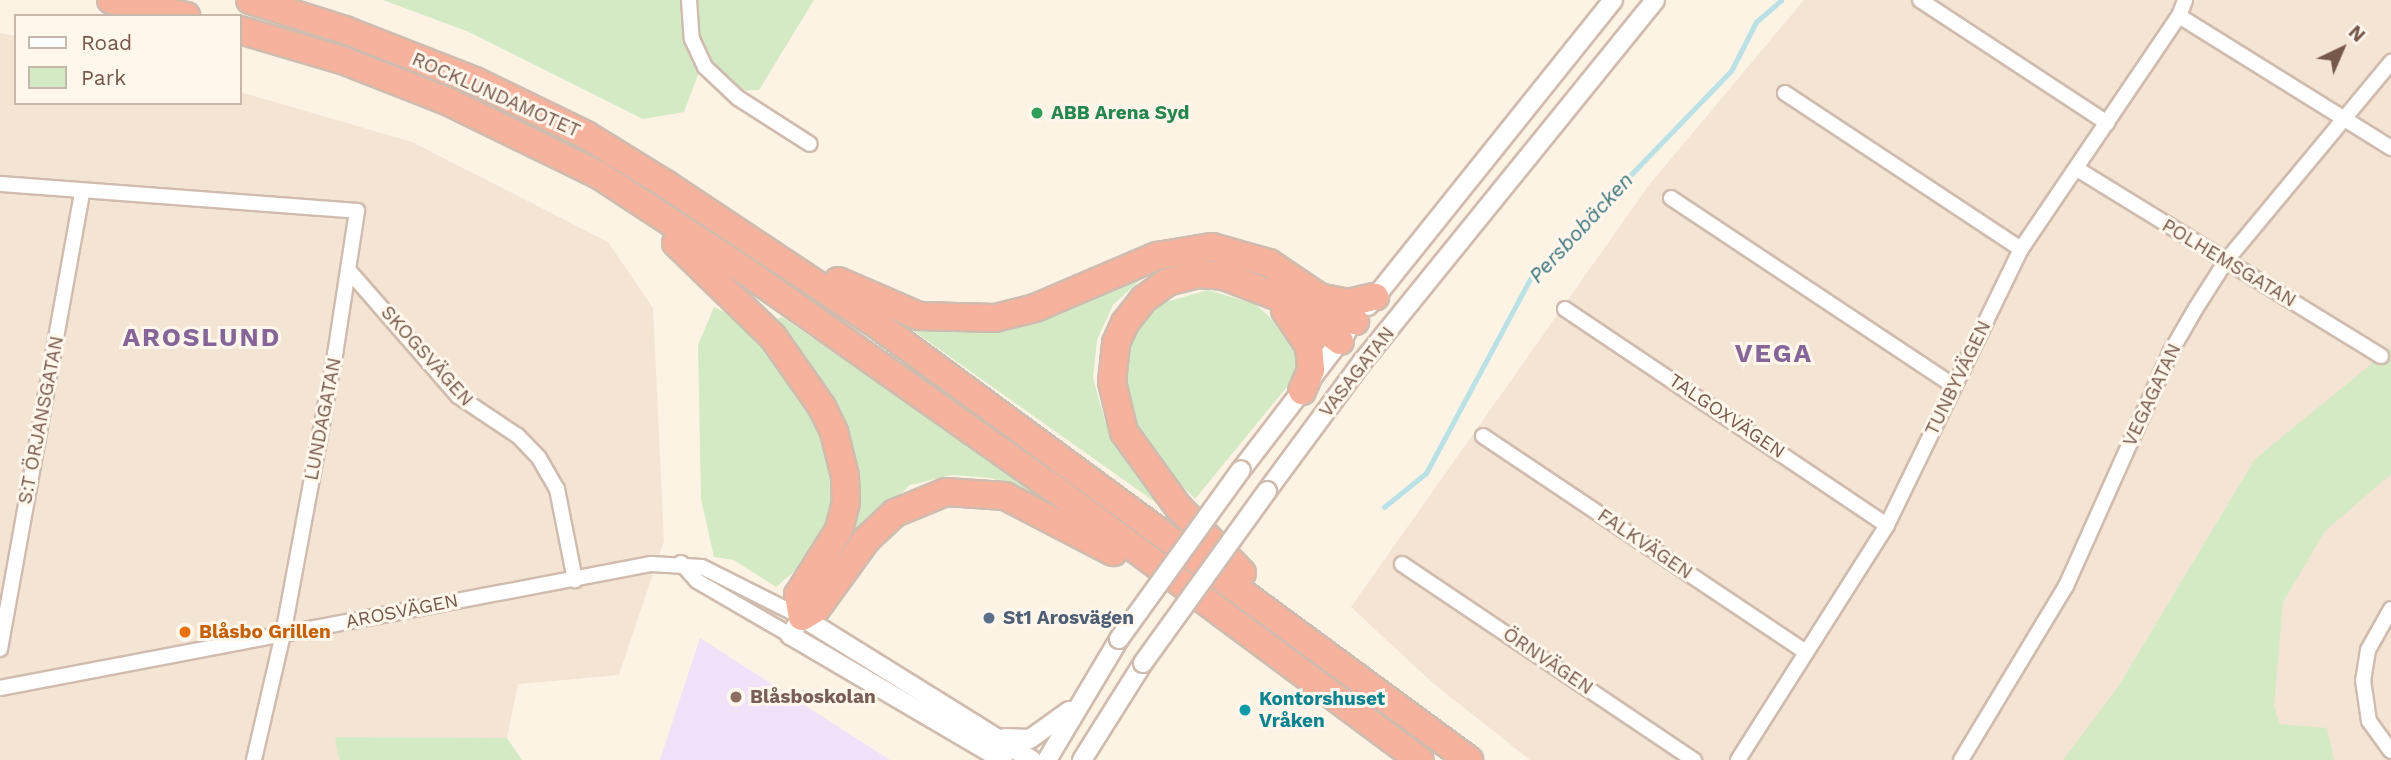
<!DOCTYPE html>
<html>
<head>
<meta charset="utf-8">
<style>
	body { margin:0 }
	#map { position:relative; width:2391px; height:760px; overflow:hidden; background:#fcf3e5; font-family:"Work Sans",sans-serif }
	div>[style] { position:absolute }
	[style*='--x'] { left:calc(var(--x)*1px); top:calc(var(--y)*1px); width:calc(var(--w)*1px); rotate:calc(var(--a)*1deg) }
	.residential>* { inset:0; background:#f4e4d4 }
	.education>* { inset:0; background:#f0e2f8 }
	.green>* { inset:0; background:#d4eac4 }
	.stream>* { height:5px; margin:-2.5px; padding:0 2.5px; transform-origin:2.5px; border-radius:2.5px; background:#bae1e6 }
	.roads { filter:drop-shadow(2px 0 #d0bcae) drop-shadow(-2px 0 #d0bcae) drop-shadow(0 2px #d0bcae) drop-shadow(0 -2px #d0bcae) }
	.minor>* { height:14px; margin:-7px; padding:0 7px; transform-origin:7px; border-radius:7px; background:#fff }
	.tertiary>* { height:18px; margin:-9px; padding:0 9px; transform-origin:9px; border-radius:9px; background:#fff }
	.motorway>* { height:26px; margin:-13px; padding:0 13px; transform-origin:13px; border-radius:13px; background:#f6b29d }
	.bridges { filter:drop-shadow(2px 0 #d0bcae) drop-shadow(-2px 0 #d0bcae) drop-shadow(0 2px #d0bcae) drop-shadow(0 -2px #d0bcae) }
	.tertiary-bridge>* { height:18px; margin:-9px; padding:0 9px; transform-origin:9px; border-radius:9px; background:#fff }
	.dots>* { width:19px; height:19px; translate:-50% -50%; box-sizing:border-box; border:4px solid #fff7ec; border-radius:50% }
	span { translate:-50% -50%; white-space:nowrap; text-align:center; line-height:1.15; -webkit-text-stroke:6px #fff7ec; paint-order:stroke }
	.street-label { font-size:19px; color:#75584a }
	.leisure-label { font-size:19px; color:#27864d; font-weight:700 }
	.left { translate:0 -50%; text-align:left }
	.service-label { font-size:19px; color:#4e5e75; font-weight:700 }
	.food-label { font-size:19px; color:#c56008; font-weight:700 }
	.education-label { font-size:19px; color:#785e54; font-weight:700 }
	.culture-label { font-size:19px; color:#0d838f; font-weight:700 }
	.water-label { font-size:21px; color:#417881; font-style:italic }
	.district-label { font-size:26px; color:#866699; font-weight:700; letter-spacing:2px }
	.legend { position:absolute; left:14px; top:14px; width:228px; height:91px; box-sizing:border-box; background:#fff7ec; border:2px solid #c8b7ab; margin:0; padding:9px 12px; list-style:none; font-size:21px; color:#75584a }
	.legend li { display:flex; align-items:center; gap:14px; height:35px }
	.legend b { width:35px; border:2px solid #c8b7ab }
	.north { position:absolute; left:2307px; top:14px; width:70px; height:70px; -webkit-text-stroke:5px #fff7ec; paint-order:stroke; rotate:44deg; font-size:19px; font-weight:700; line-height:28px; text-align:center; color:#75584a }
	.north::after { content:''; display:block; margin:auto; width:24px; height:32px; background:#75584a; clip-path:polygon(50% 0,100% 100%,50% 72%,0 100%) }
</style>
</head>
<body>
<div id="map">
	<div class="residential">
		<i style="clip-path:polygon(1804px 0,2391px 0,2391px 760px,1530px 760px,1434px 684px,1351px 607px,1649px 185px)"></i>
		<i style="clip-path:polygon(0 33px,16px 36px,16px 103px,240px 103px,240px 92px,412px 142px,608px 242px,653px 308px,664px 541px,619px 675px,518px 684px,507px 738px,336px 737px,339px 760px,0 760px)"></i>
	</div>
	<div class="education">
		<i style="clip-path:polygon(700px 638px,890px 760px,660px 760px)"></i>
	</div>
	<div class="green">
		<i style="clip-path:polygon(383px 0,814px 0,759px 90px,731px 91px,703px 62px,684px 112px,643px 119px,469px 32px)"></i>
		<i style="clip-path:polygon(1170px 265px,1140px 280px,1113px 305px,1097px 340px,1093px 378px,1105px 421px,1124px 456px,1165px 505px,1162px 507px,898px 320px,955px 331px,1011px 325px)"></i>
		<i style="clip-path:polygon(1208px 290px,1255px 304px,1295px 339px,1295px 377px,1195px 499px,1172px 475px,1137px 425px,1125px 388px,1129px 341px,1159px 304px)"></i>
		<i style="clip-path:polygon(714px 307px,751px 326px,826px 435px,835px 475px,829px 525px,805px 562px,776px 587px,734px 560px,714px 557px,701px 499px,698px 345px)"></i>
		<i style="clip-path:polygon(782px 317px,1049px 500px,991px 478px,952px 475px,910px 485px,837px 554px,854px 520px,858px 470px,834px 404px,775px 320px)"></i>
		<i style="clip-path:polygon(2391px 348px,2391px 474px,2325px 531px,2283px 602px,2274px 706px,2280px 724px,2327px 728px,2334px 760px,2063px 760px,2118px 687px,2255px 459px)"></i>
		<i style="clip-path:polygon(335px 737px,507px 738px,522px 760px,339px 760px)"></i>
	</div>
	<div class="stream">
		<i style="--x:1384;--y:507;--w:54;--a:-39"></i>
		<i style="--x:1426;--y:473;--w:220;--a:-61.8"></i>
		<i style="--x:1530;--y:279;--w:289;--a:-46"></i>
		<i style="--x:1731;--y:71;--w:55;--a:-63"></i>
		<i style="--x:1756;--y:22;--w:33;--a:-41"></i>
	</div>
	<div class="roads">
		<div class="minor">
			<i style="--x:689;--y:0;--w:39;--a:86"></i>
			<i style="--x:692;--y:39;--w:31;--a:65"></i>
			<i style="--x:705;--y:67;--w:45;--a:43.2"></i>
			<i style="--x:738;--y:98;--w:85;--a:32.6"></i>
			<i style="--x:1920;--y:0;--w:224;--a:33.3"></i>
			<i style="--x:2179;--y:16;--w:250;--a:31.9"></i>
			<i style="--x:1785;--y:93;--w:283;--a:33.5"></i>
			<i style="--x:2077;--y:169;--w:357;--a:31.6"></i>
			<i style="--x:0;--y:184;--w:358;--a:4.3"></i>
			<i style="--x:357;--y:211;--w:145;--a:98.7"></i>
			<i style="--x:335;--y:354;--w:285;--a:100.5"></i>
			<i style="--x:283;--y:634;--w:129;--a:103"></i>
			<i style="--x:1671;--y:198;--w:340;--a:33.6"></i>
			<i style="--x:350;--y:272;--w:164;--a:48.9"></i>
			<i style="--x:458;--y:396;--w:72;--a:33.7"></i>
			<i style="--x:518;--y:436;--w:30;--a:46"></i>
			<i style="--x:539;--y:458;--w:36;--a:60"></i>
			<i style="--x:557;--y:489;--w:93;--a:78.8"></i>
			<i style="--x:1565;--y:309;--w:388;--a:33.9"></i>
			<i style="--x:1483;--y:436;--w:389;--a:33.8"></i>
			<i style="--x:681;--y:563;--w:24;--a:48"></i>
			<i style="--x:697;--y:581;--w:108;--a:30.1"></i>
			<i style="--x:1402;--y:564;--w:352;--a:33.9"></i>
			<i style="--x:2391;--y:609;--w:47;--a:119.3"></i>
			<i style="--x:2368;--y:650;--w:30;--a:99"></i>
			<i style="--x:2363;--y:680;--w:41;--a:81.7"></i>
			<i style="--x:2369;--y:721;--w:37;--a:54"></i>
			<i style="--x:0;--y:649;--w:465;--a:-79.8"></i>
			<i style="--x:0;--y:688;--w:663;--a:-10.78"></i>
			<i style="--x:651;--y:564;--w:51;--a:3.4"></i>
			<i style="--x:702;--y:567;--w:112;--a:26.6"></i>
			<i style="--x:1738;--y:760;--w:278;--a:-57.6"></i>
			<i style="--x:1887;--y:525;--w:307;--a:-64.1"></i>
			<i style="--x:2021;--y:249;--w:282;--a:-55.9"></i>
			<i style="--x:2179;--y:16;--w:17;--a:-69"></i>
			<i style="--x:1961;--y:760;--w:203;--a:-58.9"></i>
			<i style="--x:2066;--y:586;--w:255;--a:-65.9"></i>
			<i style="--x:2170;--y:353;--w:52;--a:-60"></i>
			<i style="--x:2196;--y:308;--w:56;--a:-57.4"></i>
			<i style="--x:2226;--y:261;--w:259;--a:-50.3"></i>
		</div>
		<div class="tertiary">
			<i style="--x:1368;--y:306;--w:392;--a:-51.3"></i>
			<i style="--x:1241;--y:470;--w:173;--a:-52.5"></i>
			<i style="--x:1267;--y:491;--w:162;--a:-53.6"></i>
			<i style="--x:1363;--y:361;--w:464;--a:-51"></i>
			<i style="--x:1005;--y:738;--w:25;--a:2"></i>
			<i style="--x:1030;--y:739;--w:48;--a:-35.7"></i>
			<i style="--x:1003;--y:760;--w:247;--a:-149.6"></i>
			<i style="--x:790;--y:635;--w:22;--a:-56"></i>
			<i style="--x:802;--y:617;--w:271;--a:31.9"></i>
			<i style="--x:1047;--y:760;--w:141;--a:-59.2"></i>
			<i style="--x:1082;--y:760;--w:115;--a:-57.8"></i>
		</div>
		<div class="motorway">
			<i style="--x:111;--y:0;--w:77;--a:12"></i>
			<i style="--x:250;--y:0;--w:100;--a:17.5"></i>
			<i style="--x:345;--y:30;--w:140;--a:21.4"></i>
			<i style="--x:475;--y:81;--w:123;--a:25.9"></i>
			<i style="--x:586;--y:135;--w:95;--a:31.7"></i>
			<i style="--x:667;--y:185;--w:258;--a:33.6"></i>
			<i style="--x:882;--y:328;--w:729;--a:36.35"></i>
			<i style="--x:240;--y:30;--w:106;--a:16.4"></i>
			<i style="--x:342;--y:60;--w:115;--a:21.4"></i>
			<i style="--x:449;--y:102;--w:167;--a:26"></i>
			<i style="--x:599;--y:175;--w:177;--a:33.2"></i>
			<i style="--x:747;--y:272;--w:373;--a:35.2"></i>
			<i style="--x:1052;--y:487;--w:458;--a:36.6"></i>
			<i style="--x:676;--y:243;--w:135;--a:44.1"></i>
			<i style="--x:773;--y:337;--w:85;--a:55"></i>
			<i style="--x:822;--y:407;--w:28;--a:64"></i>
			<i style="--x:834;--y:432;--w:45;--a:76"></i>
			<i style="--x:845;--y:476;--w:26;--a:88"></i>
			<i style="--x:846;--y:502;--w:29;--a:104"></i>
			<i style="--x:839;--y:530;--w:77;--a:122.2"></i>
			<i style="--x:798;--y:595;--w:22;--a:80"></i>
			<i style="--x:802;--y:617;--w:17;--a:-31"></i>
			<i style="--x:817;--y:608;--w:85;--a:-54.1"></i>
			<i style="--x:867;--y:539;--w:38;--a:-43"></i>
			<i style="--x:895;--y:513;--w:55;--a:-22.4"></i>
			<i style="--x:946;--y:492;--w:59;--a:3.9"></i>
			<i style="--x:1005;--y:496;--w:122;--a:27.4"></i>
			<i style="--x:838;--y:281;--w:88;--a:23.4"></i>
			<i style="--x:919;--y:316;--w:76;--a:1.5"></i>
			<i style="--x:995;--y:318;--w:41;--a:-14"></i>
			<i style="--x:1035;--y:308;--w:133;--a:-23.1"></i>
			<i style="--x:1157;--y:256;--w:56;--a:-9.3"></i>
			<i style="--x:1212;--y:247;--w:59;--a:15.7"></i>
			<i style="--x:1269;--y:263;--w:104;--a:34"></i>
			<i style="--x:1323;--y:298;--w:25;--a:11"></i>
			<i style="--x:1348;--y:303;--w:28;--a:-13"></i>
			<i style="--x:1285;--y:310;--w:43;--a:56.3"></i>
			<i style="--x:1309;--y:346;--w:24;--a:85"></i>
			<i style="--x:1311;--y:370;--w:23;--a:113"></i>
			<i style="--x:1242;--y:573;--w:91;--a:-134.1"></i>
			<i style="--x:1179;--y:508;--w:94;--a:-125.9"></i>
			<i style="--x:1124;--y:432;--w:51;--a:-103.5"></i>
			<i style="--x:1112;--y:382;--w:39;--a:-84"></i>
			<i style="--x:1116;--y:343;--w:22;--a:-66"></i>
			<i style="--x:1125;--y:323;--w:31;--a:-52"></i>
			<i style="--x:1144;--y:299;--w:29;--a:-36"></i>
			<i style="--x:1167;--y:282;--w:32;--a:-14"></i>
			<i style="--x:1198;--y:274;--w:26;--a:4"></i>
			<i style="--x:1224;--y:276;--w:61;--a:21.1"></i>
			<i style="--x:1281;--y:298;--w:73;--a:36.1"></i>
		</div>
	</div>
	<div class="bridges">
		<div class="tertiary-bridge">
			<i style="--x:1119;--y:639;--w:208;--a:-54.2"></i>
			<i style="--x:1143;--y:663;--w:212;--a:-54.2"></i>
		</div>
	</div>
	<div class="dots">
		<i style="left:1037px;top:113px;background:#2e9e5b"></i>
		<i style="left:989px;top:618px;background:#5c6f8a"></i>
		<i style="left:185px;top:632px;background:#e8710a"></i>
		<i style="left:736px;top:697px;background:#8d6e63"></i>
		<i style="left:1245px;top:710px;background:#0f9aa8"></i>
	</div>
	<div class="street-label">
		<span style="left:496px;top:95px;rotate:24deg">ROCKLUNDAMOTET</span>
		<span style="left:2229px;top:263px;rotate:31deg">POLHEMSGATAN</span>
		<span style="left:427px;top:356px;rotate:48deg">SKOGSVÄGEN</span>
		<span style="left:1357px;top:372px;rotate:-52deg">VASAGATAN</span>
		<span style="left:1958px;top:378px;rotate:-64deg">TUNBYVÄGEN</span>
		<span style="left:2152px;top:395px;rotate:-65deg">VEGAGATAN</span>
		<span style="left:1727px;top:416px;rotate:34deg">TALGOXVÄGEN</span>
		<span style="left:323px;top:419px;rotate:-79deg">LUNDAGATAN</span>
		<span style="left:41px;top:420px;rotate:-79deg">S:T ÖRJANSGATAN</span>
		<span style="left:1645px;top:544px;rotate:34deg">FALKVÄGEN</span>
		<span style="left:402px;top:611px;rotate:-11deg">AROSVÄGEN</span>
		<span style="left:1548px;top:661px;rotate:34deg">ÖRNVÄGEN</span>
	</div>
	<div class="leisure-label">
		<span class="left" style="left:1051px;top:113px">ABB Arena Syd</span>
	</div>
	<div class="service-label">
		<span class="left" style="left:1003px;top:618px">St1 Arosvägen</span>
	</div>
	<div class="food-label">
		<span class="left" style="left:199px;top:632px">Blåsbo Grillen</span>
	</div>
	<div class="education-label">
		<span class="left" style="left:750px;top:697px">Blåsboskolan</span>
	</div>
	<div class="culture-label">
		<span class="left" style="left:1259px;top:710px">Kontorshuset<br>Vråken</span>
	</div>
	<div class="water-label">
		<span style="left:1581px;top:228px;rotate:-47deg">Persbobäcken</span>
	</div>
	<div class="district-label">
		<span style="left:202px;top:338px">AROSLUND</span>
		<span style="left:1774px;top:354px">VEGA</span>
	</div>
	<ul class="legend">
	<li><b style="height:9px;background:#fff"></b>Road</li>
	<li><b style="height:19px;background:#d4eac4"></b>Park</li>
	</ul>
	<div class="north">N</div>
</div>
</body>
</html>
